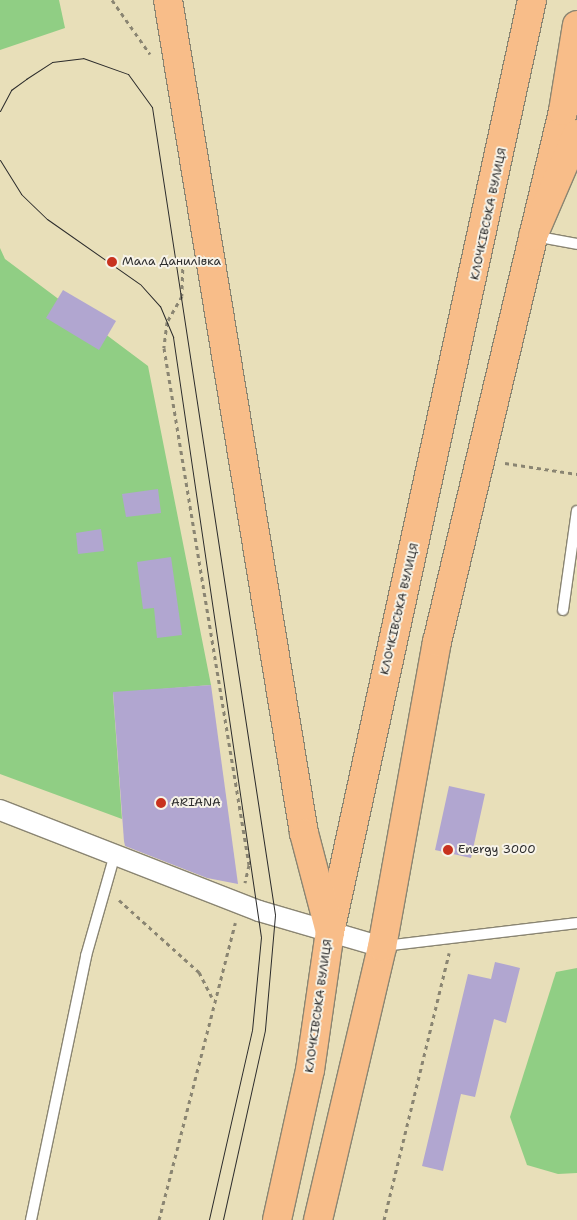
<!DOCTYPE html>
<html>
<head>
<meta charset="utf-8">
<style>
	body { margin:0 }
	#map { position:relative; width:577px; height:1220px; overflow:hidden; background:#e8dfb9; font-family:"Shantell Sans",sans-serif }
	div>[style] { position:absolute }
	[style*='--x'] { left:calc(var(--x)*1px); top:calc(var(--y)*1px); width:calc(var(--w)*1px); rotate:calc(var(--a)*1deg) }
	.green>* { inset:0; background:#90ce84 }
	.building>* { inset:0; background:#b1a6d0 }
	.path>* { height:3px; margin-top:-1.5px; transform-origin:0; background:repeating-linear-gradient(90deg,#8a8572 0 4px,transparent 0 8px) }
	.roads { filter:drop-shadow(1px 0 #8a8572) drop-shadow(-1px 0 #8a8572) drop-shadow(0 1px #8a8572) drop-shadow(0 -1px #8a8572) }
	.lane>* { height:10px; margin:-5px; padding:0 5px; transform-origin:5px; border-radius:5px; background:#fff }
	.street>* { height:20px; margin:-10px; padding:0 10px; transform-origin:10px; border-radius:10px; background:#fff }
	.primary>* { height:28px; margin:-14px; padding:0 14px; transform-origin:14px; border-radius:14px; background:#f8bd89 }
	.highway>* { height:28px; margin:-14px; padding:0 14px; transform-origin:14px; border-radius:14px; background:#f8bd89 }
	.tram>* { height:1px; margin:-0.5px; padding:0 0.5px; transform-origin:0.5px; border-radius:0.5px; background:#2b2b2b }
	.dots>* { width:14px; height:14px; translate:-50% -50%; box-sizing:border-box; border:2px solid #f7f3e8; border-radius:50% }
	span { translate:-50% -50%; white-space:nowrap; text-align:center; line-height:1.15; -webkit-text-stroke:4px #f7f3e8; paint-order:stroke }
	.street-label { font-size:12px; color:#2b2b2b }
	.poi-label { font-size:12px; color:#2b2b2b }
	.left { translate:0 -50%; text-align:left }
</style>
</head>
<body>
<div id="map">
	<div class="green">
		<i style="clip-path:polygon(0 0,59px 0,65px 28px,0 50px)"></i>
		<i style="clip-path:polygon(0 248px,5px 259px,148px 366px,211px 685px,113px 693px,122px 819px,0 774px)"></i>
		<i style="clip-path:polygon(577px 968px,577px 1173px,558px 1174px,527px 1165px,510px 1117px,556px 972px)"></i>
	</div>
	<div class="building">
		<i style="clip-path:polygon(63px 290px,116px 321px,99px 350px,46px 318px)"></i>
		<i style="clip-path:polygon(158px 489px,161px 513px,126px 517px,122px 494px)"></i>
		<i style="clip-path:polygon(101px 529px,104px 551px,78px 554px,76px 533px)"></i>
		<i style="clip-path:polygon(171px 557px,182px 635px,157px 638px,154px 608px,143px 609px,137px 562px)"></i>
		<i style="clip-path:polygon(211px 685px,238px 884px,207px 878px,125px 846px,124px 841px,113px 692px)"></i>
		<i style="clip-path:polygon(449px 786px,485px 794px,471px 858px,435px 850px)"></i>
		<i style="clip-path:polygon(495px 962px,520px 968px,506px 1023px,494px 1019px,475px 1097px,461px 1094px,443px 1171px,422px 1166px,468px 974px,491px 979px)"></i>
	</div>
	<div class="path">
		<i style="--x:112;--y:0;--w:66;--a:54.9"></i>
		<i style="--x:183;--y:261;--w:35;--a:92"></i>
		<i style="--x:182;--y:296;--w:30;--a:120"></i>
		<i style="--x:167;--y:322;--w:26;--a:97"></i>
		<i style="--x:164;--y:348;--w:524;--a:80.66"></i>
		<i style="--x:249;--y:865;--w:18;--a:103"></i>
		<i style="--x:505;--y:463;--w:73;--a:8.7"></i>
		<i style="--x:119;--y:900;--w:108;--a:42"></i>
		<i style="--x:199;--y:972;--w:28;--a:63"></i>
		<i style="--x:159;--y:1220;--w:307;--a:-75.6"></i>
		<i style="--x:384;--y:1220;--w:275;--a:-76.3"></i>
	</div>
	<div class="roads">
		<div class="lane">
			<i style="--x:534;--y:236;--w:44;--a:10.5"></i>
			<i style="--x:563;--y:610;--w:100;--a:-82"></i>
			<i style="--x:384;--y:946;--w:194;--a:-6.8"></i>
			<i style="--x:31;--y:1220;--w:270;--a:-78.2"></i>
			<i style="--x:86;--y:956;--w:102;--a:-74.1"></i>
		</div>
		<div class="street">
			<i style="--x:0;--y:810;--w:278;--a:21.3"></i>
			<i style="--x:259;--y:911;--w:128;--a:16.3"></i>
		</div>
		<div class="primary">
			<i style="--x:277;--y:1220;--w:154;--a:-77.6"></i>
			<i style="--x:310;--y:1070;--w:139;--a:-81.8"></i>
			<i style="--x:330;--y:932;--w:954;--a:-77.77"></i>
			<i style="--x:318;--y:1220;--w:280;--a:-76.8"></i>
			<i style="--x:382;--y:947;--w:310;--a:-79.8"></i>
			<i style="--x:437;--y:642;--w:546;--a:-76.65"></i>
			<i style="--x:563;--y:111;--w:87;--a:-80.8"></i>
		</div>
		<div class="highway">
			<i style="--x:168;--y:0;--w:844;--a:80.73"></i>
			<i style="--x:304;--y:833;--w:102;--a:75.3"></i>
			<i style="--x:533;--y:236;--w:111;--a:-66.7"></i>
		</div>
	</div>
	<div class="tram">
		<i style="--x:0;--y:111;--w:24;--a:-62"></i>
		<i style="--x:11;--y:90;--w:19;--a:-36"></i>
		<i style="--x:26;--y:79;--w:31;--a:-33"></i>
		<i style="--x:52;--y:62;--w:31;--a:-7"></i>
		<i style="--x:83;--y:58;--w:48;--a:19.6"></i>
		<i style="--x:128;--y:74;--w:41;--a:54"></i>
		<i style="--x:152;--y:107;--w:817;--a:81.34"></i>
		<i style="--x:275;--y:915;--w:115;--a:95"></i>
		<i style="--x:265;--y:1030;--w:195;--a:102.5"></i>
		<i style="--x:0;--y:160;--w:40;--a:58"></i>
		<i style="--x:21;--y:194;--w:36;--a:44"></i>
		<i style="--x:47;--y:219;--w:113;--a:35"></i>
		<i style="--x:140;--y:284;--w:30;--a:48"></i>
		<i style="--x:160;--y:306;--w:34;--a:67"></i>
		<i style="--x:173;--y:337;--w:606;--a:81.66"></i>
		<i style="--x:261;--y:937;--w:93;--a:95.5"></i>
		<i style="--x:252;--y:1030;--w:195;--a:102.8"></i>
	</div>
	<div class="dots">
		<i style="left:112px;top:262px;background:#c8321e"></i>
		<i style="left:161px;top:803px;background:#c8321e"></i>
		<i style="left:448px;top:850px;background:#c8321e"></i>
	</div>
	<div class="street-label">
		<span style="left:489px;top:214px;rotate:-78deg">КЛОЧКІВСЬКА ВУЛИЦЯ</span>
		<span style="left:400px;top:609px;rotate:-77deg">КЛОЧКІВСЬКА ВУЛИЦЯ</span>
		<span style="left:319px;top:1006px;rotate:-82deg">КЛОЧКІВСЬКА ВУЛИЦЯ</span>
	</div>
	<div class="poi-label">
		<span class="left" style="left:122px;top:262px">Мала Данилівка</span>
		<span class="left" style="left:171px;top:803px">ARIANA</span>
		<span class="left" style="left:458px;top:850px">Energy 3000</span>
	</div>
</div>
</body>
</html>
